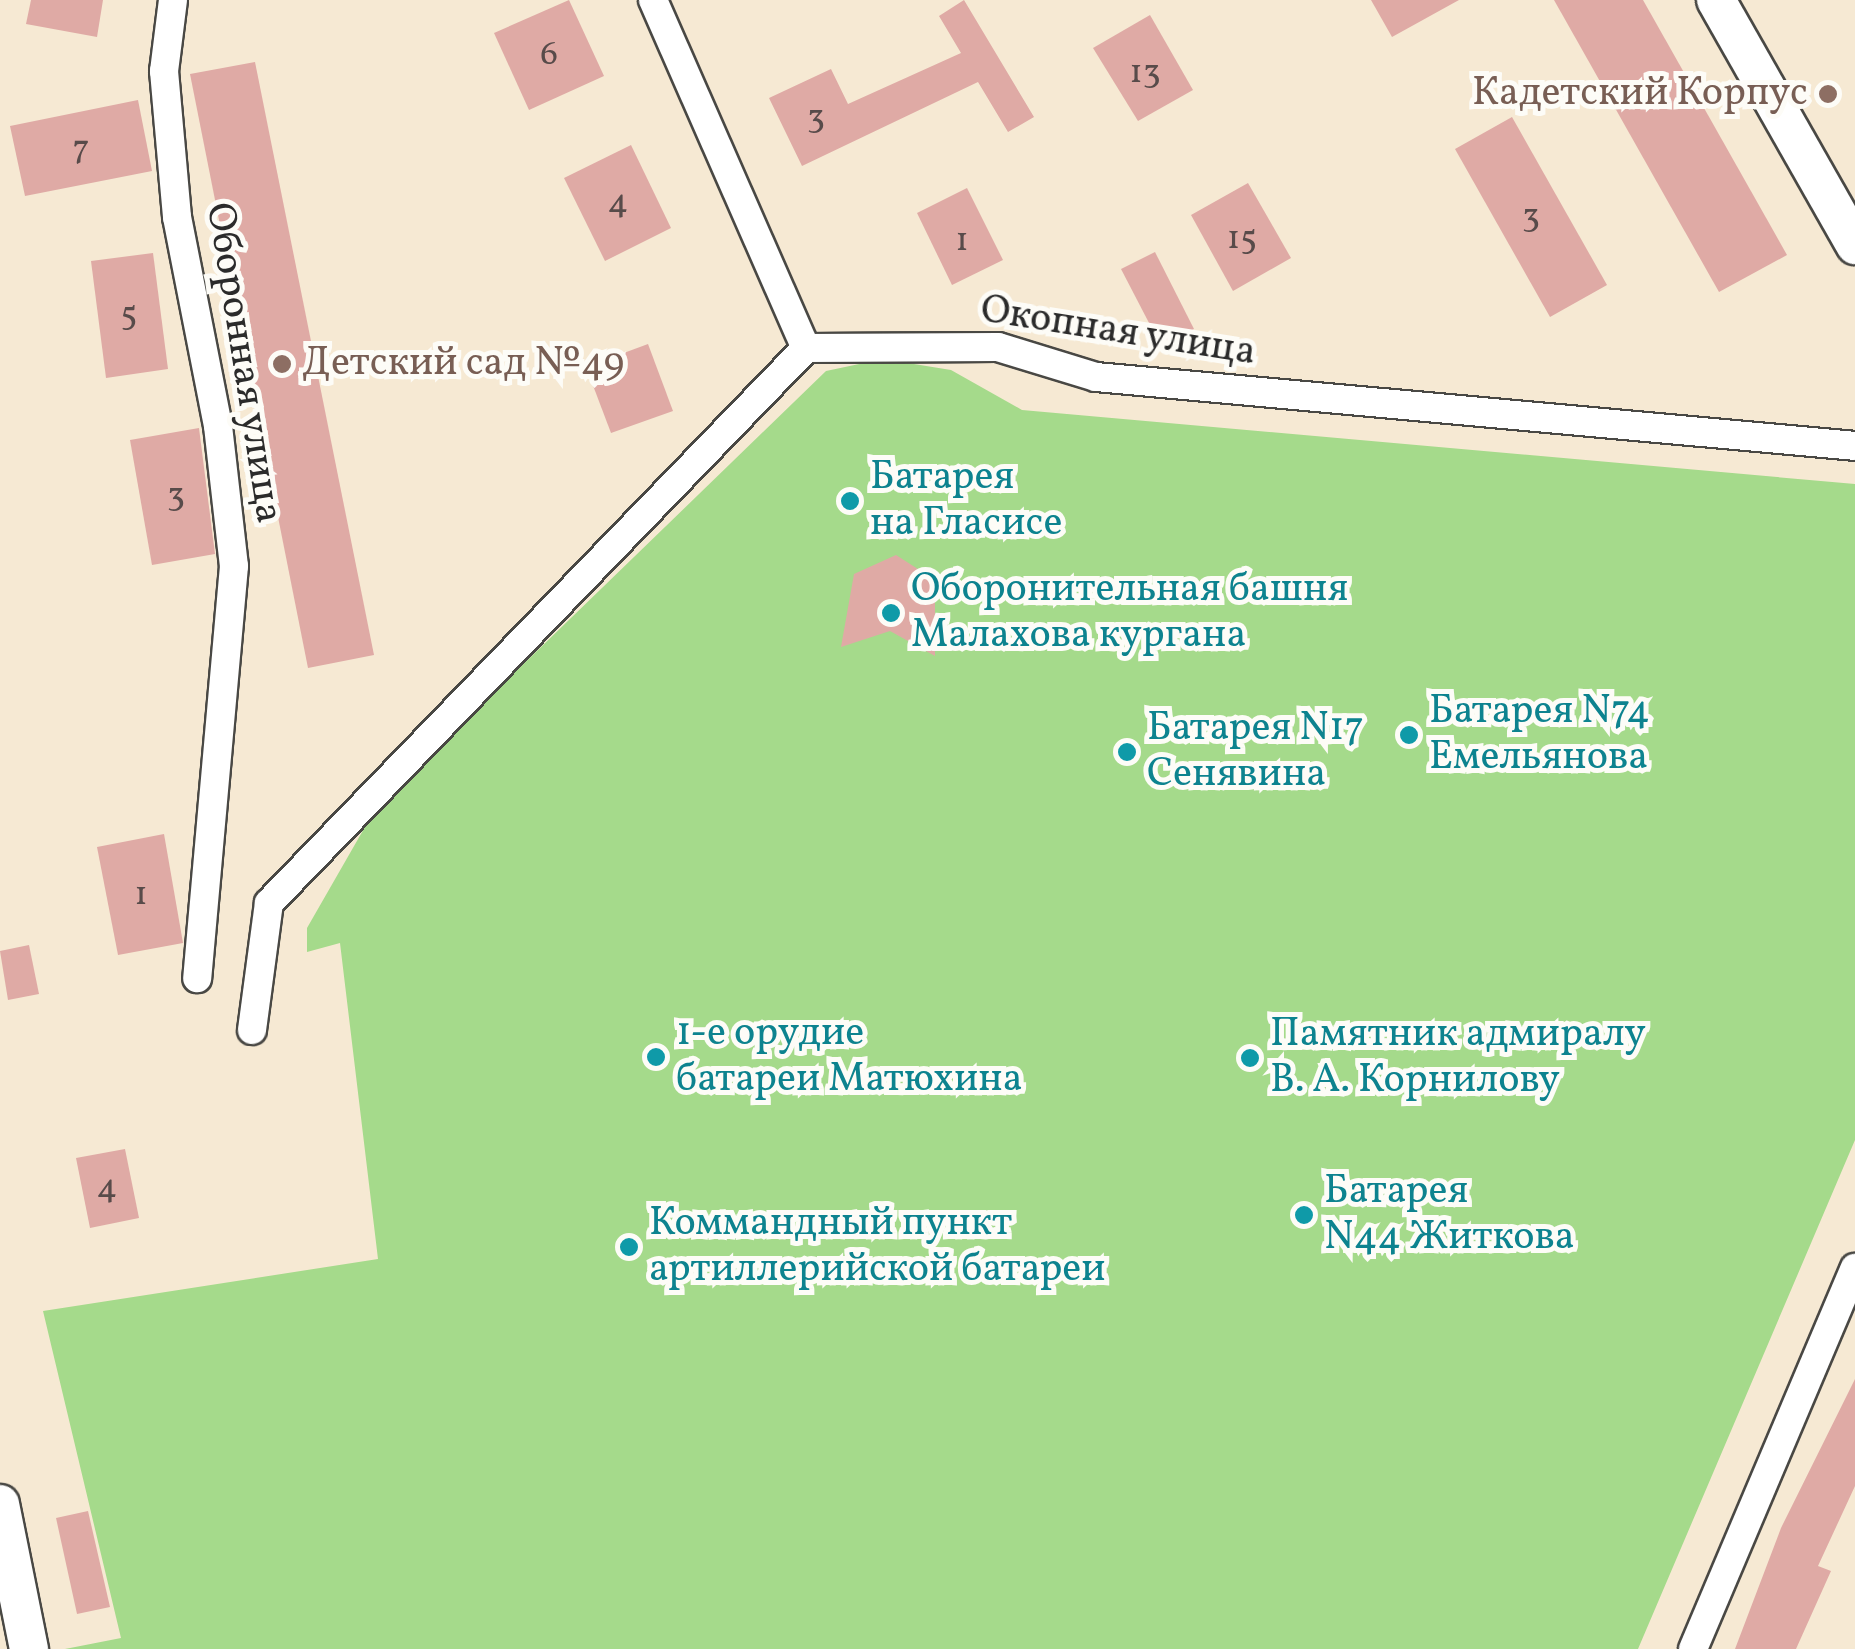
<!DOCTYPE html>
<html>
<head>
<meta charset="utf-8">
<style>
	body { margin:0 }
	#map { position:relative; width:1855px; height:1649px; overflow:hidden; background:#f6e9d3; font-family:Vollkorn,serif }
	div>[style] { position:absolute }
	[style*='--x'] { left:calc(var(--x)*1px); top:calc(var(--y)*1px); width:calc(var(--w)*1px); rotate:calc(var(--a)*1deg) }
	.green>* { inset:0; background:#a5da8b }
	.building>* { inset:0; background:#dfaaa5 }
	.roads { filter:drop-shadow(2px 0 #494844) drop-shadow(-2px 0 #494844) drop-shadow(0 2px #494844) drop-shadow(0 -2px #494844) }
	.street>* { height:28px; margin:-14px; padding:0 14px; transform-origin:14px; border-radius:14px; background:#fff }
	.secondary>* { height:38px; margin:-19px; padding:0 19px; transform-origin:19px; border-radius:19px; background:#fff }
	.dots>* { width:28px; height:28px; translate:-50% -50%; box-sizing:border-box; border:5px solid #fdfcf7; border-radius:50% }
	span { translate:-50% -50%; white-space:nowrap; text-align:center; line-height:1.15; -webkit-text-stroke:10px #fdfcf7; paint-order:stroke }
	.number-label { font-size:35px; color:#584b4a }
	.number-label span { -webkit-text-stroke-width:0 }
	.education-label { font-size:40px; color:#785e54 }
	.right { translate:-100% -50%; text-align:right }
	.left { translate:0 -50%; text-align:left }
	.street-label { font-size:40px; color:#2b2b2b }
	.culture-label { font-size:40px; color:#0d838f }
</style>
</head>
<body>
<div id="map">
	<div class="green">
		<i style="clip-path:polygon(883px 359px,951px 370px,1022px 410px,1855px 484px,1855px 1140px,1638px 1649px,65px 1649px,121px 1638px,43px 1311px,378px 1259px,340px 943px,307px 952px,307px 928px,377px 806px,826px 371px)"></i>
	</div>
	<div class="building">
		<i style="clip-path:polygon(31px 0,103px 0,97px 37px,26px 24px)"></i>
		<i style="clip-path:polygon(569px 0,604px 76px,529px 110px,494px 33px)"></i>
		<i style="clip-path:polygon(964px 0,1034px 117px,1008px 132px,978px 82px,802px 166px,769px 98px,831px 69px,848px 104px,961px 53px,939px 16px)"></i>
		<i style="clip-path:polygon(1371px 0,1459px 0,1392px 37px)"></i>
		<i style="clip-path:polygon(1554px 0,1643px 0,1787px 255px,1719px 292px)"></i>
		<i style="clip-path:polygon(1150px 15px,1193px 90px,1138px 121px,1093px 48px)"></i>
		<i style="clip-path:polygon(255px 62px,374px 655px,308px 668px,190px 74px)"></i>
		<i style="clip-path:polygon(138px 100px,152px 171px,25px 196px,10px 126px)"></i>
		<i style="clip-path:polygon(1512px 117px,1607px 285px,1550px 317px,1455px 149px)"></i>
		<i style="clip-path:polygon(631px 145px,671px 228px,605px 261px,564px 178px)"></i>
		<i style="clip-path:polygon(1248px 183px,1291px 258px,1233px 291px,1191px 215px)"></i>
		<i style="clip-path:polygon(967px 188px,1003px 260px,952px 285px,917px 213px)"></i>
		<i style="clip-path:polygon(1155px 252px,1194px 329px,1161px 346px,1121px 269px)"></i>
		<i style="clip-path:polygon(153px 253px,168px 369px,106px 378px,91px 261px)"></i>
		<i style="clip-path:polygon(648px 344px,673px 411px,611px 433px,586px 367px)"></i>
		<i style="clip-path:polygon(199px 428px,215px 554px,152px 565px,130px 440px)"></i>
		<i style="clip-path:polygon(896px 555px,935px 580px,935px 656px,890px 631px,841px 647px,854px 574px)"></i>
		<i style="clip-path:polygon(164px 834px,183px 943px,118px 955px,97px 847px)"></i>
		<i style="clip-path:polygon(29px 945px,39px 994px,8px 1000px,0 951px)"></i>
		<i style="clip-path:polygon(125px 1149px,139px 1218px,90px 1228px,76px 1158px)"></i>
		<i style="clip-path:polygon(1855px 1379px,1855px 1486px,1818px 1566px,1831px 1571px,1796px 1649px,1735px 1649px,1781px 1528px)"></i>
		<i style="clip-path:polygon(88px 1511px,110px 1607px,77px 1614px,56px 1518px)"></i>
	</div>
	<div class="roads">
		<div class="street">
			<i style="--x:173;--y:0;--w:72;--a:97.2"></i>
			<i style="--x:164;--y:71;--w:147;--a:84.9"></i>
			<i style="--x:177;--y:217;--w:213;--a:78.9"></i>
			<i style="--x:218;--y:426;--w:141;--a:83.5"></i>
			<i style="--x:234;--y:566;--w:414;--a:95.1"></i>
			<i style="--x:653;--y:0;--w:380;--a:66.3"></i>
			<i style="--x:806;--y:348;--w:192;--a:-0.3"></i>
			<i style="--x:998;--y:347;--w:102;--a:17"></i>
			<i style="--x:1096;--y:377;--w:762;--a:5.19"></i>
			<i style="--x:252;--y:1030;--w:128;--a:-82.4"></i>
			<i style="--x:269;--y:903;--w:772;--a:-45.94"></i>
			<i style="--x:1693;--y:1649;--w:414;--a:-67"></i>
		</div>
		<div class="secondary">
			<i style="--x:1716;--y:0;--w:282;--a:60.4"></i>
			<i style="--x:0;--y:1504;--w:148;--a:78.7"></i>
		</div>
	</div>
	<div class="dots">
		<i style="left:1828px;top:94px;background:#8d6e63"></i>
		<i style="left:282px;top:364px;background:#8d6e63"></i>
		<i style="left:850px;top:501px;background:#0f9aa8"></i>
		<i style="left:891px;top:613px;background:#0f9aa8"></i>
		<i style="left:1409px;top:735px;background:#0f9aa8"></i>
		<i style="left:1127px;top:752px;background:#0f9aa8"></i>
		<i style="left:656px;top:1057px;background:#0f9aa8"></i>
		<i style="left:1250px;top:1058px;background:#0f9aa8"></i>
		<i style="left:1304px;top:1215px;background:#0f9aa8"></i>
		<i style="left:629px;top:1247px;background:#0f9aa8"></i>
	</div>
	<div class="number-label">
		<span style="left:549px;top:55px">6</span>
		<span style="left:1145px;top:73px">13</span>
		<span style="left:816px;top:118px">3</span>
		<span style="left:81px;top:149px">7</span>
		<span style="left:618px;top:203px">4</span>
		<span style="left:1531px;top:217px">3</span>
		<span style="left:1242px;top:239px">15</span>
		<span style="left:962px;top:241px">1</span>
		<span style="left:129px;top:315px">5</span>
		<span style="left:176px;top:496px">3</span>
		<span style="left:141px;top:895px">1</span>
		<span style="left:107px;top:1188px">4</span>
	</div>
	<div class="education-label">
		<span class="right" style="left:1808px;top:94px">Кадетский Корпус</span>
		<span class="left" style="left:302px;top:364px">Детский сад №49</span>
	</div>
	<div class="street-label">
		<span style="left:1118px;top:332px;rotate:9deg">Окопная улица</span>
		<span style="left:243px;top:363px;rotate:81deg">Оборонная улица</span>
	</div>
	<div class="culture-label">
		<span class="left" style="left:870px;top:501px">Батарея<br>на Гласисе</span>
		<span class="left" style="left:911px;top:613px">Оборонительная башня<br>Малахова кургана</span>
		<span class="left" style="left:1429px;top:735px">Батарея N74<br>Емельянова</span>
		<span class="left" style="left:1147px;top:752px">Батарея N17<br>Сенявина</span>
		<span class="left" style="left:676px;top:1057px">1-е орудие<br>батареи Матюхина</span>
		<span class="left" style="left:1270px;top:1058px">Памятник адмиралу<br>В. А. Корнилову</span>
		<span class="left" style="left:1324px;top:1215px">Батарея<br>N44 Житкова</span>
		<span class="left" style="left:649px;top:1247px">Коммандный пункт<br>артиллерийской батареи</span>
	</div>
</div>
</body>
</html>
